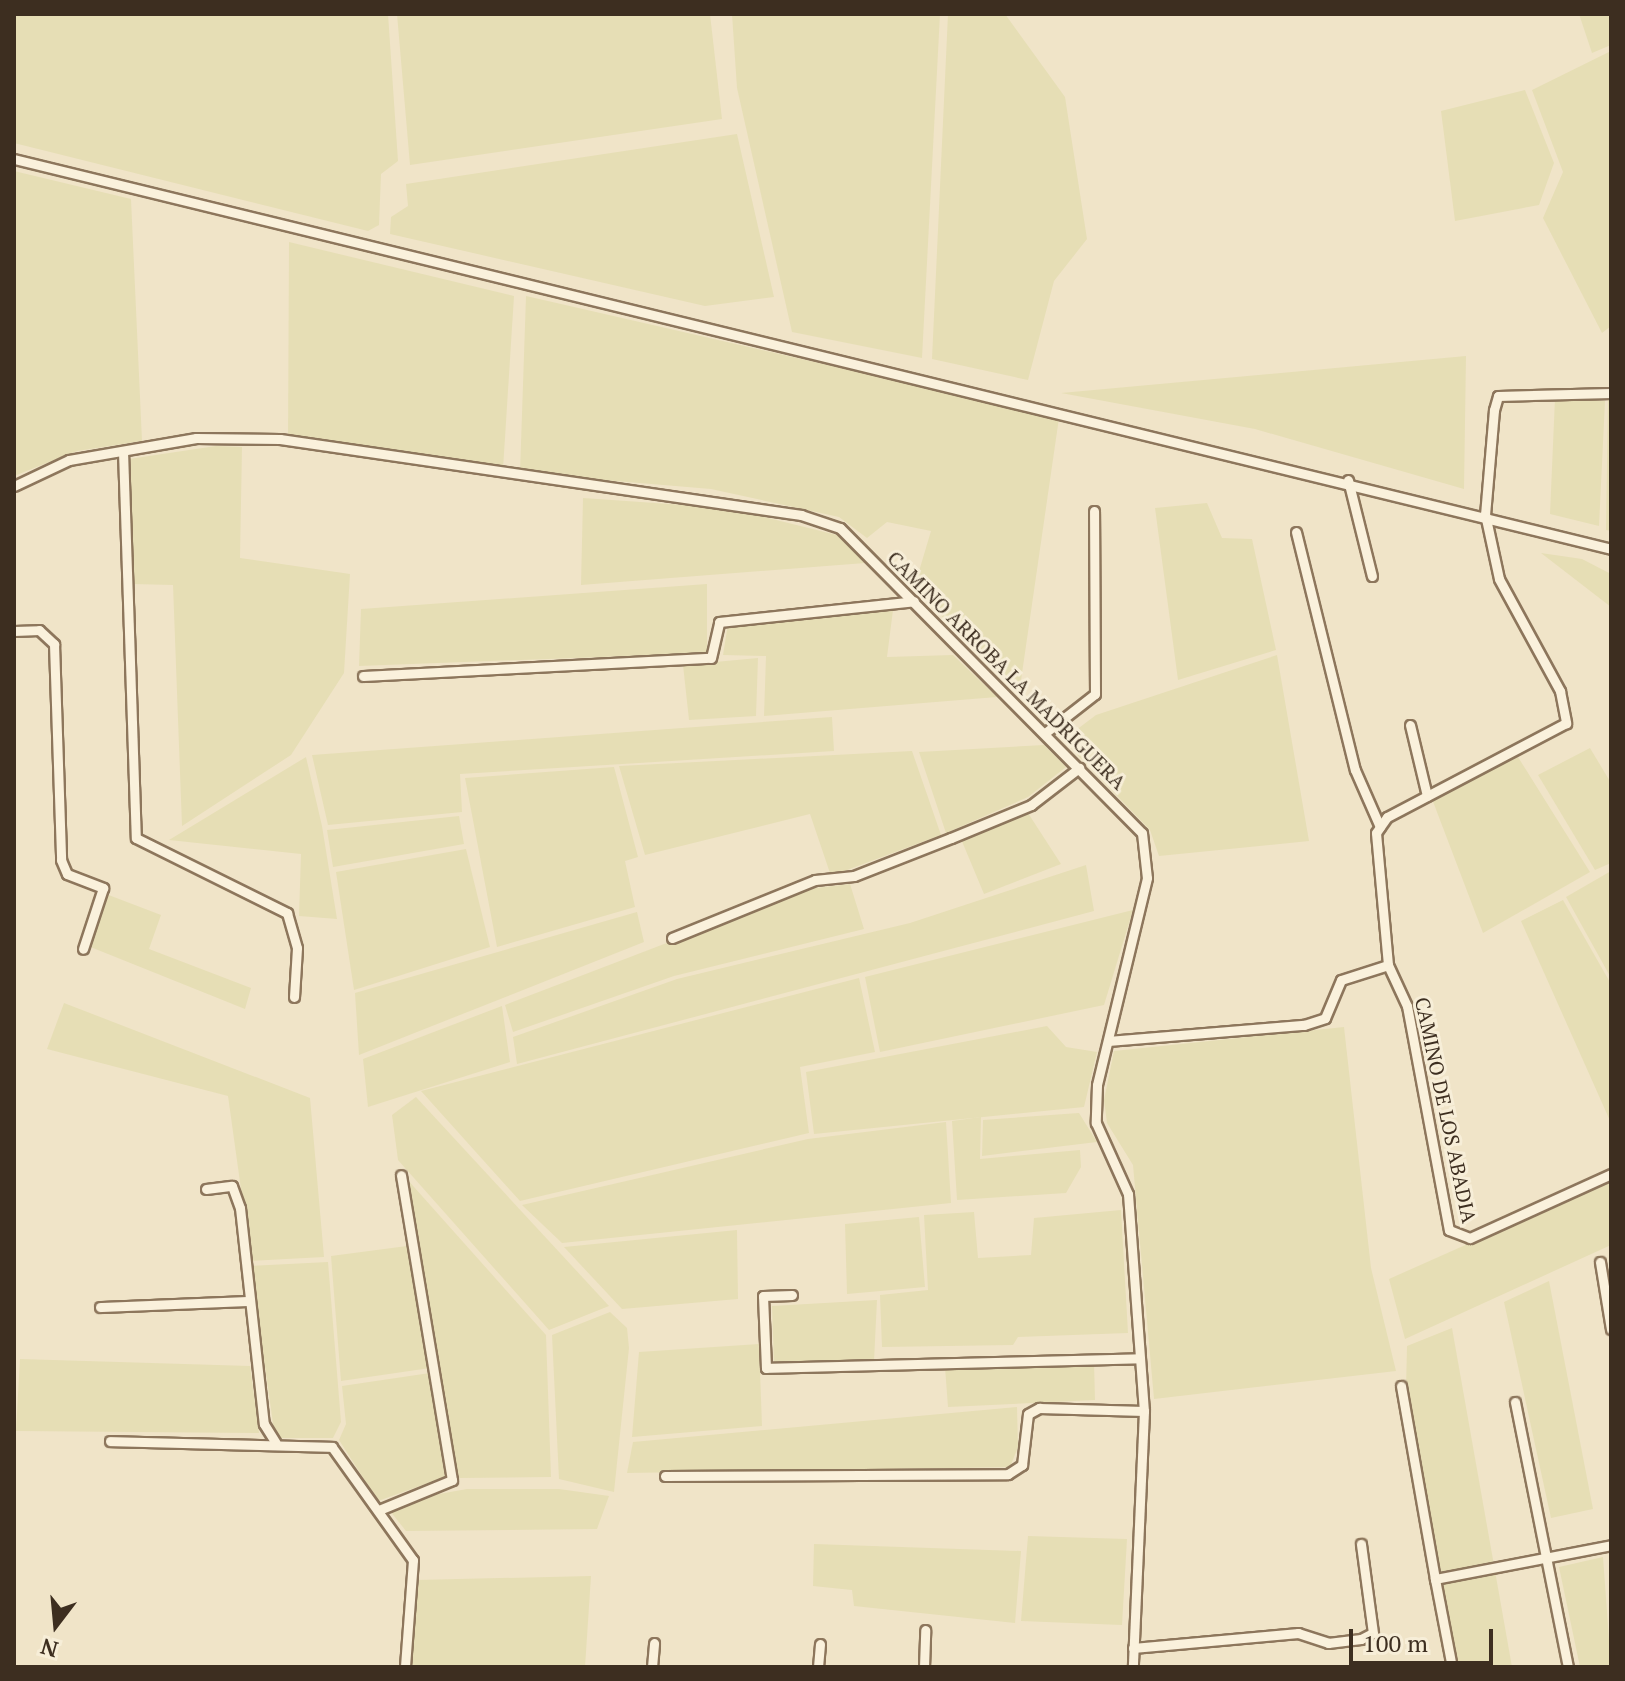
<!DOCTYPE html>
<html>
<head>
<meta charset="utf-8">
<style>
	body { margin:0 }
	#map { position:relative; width:1625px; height:1681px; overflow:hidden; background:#f0e4c8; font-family:"PT Serif",serif }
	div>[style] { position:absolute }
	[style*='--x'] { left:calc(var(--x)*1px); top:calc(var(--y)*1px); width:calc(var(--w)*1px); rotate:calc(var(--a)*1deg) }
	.farmland>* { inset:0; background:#e6deb5 }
	.roads { filter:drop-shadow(2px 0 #8d765c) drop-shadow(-2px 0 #8d765c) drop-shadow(0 2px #8d765c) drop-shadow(0 -2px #8d765c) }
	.street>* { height:9px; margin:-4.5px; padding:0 4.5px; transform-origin:4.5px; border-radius:4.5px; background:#faf1dc }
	span { translate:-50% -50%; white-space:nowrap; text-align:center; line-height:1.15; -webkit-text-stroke:6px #f7eed8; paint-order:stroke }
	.street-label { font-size:20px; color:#3d2e20 }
	.frame { position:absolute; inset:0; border:16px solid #3d2e20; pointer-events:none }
	.north { position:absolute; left:16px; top:1585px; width:80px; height:80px; -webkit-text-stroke:6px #f7eed8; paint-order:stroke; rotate:196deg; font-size:22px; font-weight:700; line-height:32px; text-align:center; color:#3d2e20 }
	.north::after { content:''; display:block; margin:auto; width:28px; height:36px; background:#3d2e20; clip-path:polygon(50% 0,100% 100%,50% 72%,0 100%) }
	.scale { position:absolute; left:1349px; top:1629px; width:144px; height:36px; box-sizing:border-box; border:4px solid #3d2e20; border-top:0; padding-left:10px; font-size:24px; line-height:28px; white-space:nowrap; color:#3d2e20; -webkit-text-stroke:6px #f7eed8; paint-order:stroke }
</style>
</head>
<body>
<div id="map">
	<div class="farmland">
		<i style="clip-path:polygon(14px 14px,388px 14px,398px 161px,381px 174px,379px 225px,368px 231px,14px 143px)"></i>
		<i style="clip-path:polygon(397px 14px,710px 14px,722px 119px,410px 165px)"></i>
		<i style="clip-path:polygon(732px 14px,940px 14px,922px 358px,792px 332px,737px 88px)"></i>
		<i style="clip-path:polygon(948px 14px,1005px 14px,1065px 97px,1087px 239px,1054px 281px,1028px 380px,932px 359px)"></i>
		<i style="clip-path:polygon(1579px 14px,1611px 14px,1611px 45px,1592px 53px)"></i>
		<i style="clip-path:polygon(1611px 51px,1611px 326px,1602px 333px,1543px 218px,1563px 172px,1532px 90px)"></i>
		<i style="clip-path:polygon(1525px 90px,1554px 163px,1539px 205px,1455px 221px,1441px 111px)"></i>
		<i style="clip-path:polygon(737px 134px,774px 297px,705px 306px,390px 234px,391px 217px,408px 206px,406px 184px)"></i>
		<i style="clip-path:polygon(14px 171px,131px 199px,142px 441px,77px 451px,14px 476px)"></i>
		<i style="clip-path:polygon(289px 242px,514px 296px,503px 469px,288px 436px)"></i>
		<i style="clip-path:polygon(526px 296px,1059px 418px,1019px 694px,914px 588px,931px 531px,887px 522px,867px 538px,839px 517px,711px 489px,520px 473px)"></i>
		<i style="clip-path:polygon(1466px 356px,1464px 489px,1255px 429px,1061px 393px)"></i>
		<i style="clip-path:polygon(1555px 398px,1605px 401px,1599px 526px,1550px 514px)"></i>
		<i style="clip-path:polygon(1608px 398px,1611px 398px,1611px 531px,1606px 530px)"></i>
		<i style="clip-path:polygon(216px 446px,242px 447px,240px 558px,350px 574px,344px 673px,291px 755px,182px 826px,173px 585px,132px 584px,129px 459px)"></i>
		<i style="clip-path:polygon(583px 498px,727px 508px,837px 535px,865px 563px,581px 585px)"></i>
		<i style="clip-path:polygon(1207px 503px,1222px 538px,1252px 539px,1276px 650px,1178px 680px,1155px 508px)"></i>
		<i style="clip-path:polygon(1541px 553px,1582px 559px,1611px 574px,1611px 607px)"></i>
		<i style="clip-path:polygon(707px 584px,707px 653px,359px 666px,361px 609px)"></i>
		<i style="clip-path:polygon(893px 610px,887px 657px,953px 655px,997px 697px,764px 716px,766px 656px,723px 655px,728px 624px)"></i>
		<i style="clip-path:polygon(1277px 655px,1309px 841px,1159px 856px,1150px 830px,1063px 740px,1096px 715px)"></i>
		<i style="clip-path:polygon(758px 658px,756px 716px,689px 720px,683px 665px)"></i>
		<i style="clip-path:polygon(832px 717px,834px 751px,460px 774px,462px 812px,328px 825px,312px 755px)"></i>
		<i style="clip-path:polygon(1044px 745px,1066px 767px,1028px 797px,946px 833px,919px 752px)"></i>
		<i style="clip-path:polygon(1590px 748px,1611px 783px,1611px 863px,1595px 870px,1538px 775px)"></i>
		<i style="clip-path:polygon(912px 751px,941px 835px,831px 876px,810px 814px,645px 855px,619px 766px)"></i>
		<i style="clip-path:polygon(306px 757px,322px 826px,337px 919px,299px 916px,301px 854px,169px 840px)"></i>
		<i style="clip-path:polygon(1518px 757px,1590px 872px,1483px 933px,1432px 799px)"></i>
		<i style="clip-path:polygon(614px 767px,638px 857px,625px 861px,635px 907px,497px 947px,465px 778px)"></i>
		<i style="clip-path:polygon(1028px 813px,1061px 864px,984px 894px,961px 839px)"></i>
		<i style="clip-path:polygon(459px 816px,464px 844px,333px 867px,327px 830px)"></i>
		<i style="clip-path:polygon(466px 849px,490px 947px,354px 990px,336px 872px)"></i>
		<i style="clip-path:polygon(1086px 865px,1094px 911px,517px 1064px,513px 1037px,677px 979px,910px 923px)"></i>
		<i style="clip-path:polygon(1611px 871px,1611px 978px,1566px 897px)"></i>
		<i style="clip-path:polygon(850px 884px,864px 929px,674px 976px,513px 1032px,505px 1005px,808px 889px)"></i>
		<i style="clip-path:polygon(106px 894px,161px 915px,149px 949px,251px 988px,245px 1009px,88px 946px)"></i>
		<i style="clip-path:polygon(1563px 900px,1611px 984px,1611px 1123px,1521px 921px)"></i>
		<i style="clip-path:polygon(1133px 910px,1104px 1005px,880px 1052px,865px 977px)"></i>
		<i style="clip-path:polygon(637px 912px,644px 942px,359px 1055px,355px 993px)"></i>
		<i style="clip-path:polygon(859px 978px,875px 1052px,800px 1067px,809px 1133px,520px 1201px,421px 1091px)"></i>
		<i style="clip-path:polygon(64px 1003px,310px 1098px,324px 1257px,251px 1261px,228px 1096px,47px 1049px)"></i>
		<i style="clip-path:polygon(502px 1006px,510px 1062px,368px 1107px,363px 1059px)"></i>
		<i style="clip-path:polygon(1047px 1026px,1066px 1047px,1097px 1052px,1084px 1107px,814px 1134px,806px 1072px)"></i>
		<i style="clip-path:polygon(1344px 1027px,1371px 1268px,1396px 1371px,1154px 1399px,1133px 1165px,1107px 1123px,1104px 1100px,1114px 1051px)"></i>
		<i style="clip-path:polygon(416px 1097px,609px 1306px,549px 1330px,398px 1160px,392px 1115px)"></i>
		<i style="clip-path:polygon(1079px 1113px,1097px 1142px,982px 1156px,983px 1120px)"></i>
		<i style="clip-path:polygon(981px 1117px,980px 1159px,1080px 1150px,1081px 1167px,1066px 1193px,957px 1200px,952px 1121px)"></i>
		<i style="clip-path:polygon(946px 1122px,951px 1203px,562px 1243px,522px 1205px,808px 1139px)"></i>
		<i style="clip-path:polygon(406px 1178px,546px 1335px,551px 1477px,458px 1478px)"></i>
		<i style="clip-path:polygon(1611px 1180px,1611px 1245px,1405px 1339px,1389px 1279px)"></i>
		<i style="clip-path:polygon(1121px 1210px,1128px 1333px,1018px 1337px,1013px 1345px,882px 1347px,880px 1295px,928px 1290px,924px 1215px,974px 1212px,978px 1258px,1031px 1255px,1034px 1218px)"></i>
		<i style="clip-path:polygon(919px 1217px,925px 1287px,847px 1294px,845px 1224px)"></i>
		<i style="clip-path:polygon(737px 1230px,738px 1299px,622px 1309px,564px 1247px)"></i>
		<i style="clip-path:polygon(407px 1246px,430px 1368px,341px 1381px,331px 1256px)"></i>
		<i style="clip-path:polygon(328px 1262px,341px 1422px,333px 1438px,275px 1438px,251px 1266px)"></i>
		<i style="clip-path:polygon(1549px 1281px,1593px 1509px,1551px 1518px,1504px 1302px)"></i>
		<i style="clip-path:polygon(877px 1300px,874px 1361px,774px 1362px,772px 1306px)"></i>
		<i style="clip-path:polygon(610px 1312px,627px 1328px,629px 1348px,614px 1492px,559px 1479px,552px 1335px)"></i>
		<i style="clip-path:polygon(1452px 1328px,1512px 1667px,1458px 1667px,1406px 1389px,1407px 1346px)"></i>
		<i style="clip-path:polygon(759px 1344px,762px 1426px,632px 1437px,639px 1352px)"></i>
		<i style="clip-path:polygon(20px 1359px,250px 1366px,259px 1433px,16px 1431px)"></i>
		<i style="clip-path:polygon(1094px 1362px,1095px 1400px,948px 1407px,945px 1367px)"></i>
		<i style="clip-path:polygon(430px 1373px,445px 1477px,378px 1501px,339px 1440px,346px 1424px,342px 1386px)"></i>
		<i style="clip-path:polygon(1017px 1407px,1018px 1447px,1010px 1467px,627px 1473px,633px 1442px)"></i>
		<i style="clip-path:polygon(467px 1489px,559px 1489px,609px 1496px,597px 1529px,406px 1531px,390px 1511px,411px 1499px)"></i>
		<i style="clip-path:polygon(1028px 1536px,1127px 1539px,1122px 1625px,1021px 1621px)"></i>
		<i style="clip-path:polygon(814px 1544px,1021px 1551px,1015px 1623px,854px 1606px,852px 1590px,813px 1586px)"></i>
		<i style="clip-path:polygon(1603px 1557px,1611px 1667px,1580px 1667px,1559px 1567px)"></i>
		<i style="clip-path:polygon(591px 1576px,585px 1667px,411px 1667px,416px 1580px)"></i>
	</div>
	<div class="roads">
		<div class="street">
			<i style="--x:14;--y:159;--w:1644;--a:13.72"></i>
			<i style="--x:1611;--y:393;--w:113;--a:178.5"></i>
			<i style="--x:1498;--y:396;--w:15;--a:106"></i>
			<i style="--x:1494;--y:410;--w:104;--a:94.9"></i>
			<i style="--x:1485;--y:514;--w:66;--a:77.8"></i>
			<i style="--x:1499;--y:579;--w:128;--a:61.4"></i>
			<i style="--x:1560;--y:691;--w:33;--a:79"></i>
			<i style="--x:1566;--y:723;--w:202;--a:152.3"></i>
			<i style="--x:1387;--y:817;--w:19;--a:125"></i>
			<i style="--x:1376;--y:833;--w:133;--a:84.8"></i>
			<i style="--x:1388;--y:965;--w:45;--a:65.1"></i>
			<i style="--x:1407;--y:1006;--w:228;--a:79.4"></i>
			<i style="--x:1449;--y:1230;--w:22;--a:21"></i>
			<i style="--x:1470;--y:1238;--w:155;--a:-24.4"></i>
			<i style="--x:123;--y:451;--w:387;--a:88.1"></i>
			<i style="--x:136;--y:838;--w:169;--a:26.4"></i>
			<i style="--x:287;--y:913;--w:36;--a:74"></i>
			<i style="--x:297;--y:948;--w:49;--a:93.5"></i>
			<i style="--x:1348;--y:480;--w:99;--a:76"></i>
			<i style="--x:14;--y:486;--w:61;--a:-25.3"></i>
			<i style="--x:69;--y:460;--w:129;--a:-9.8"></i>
			<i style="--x:196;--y:438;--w:84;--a:0.7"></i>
			<i style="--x:280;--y:439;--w:527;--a:8.3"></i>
			<i style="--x:801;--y:515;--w:41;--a:18.4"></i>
			<i style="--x:840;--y:528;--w:429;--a:45.3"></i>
			<i style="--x:1142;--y:833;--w:45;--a:83.7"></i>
			<i style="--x:1147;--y:878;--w:213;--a:103.6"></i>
			<i style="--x:1097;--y:1085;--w:38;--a:92"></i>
			<i style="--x:1096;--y:1123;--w:78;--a:65.7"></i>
			<i style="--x:1128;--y:1194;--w:218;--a:85.8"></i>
			<i style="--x:1144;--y:1411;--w:256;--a:92.5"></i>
			<i style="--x:1296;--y:532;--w:245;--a:76.1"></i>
			<i style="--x:1355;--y:770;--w:62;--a:66.3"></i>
			<i style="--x:14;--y:631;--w:25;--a:-2"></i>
			<i style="--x:39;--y:630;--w:21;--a:43"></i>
			<i style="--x:54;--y:644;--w:216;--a:88.1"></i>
			<i style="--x:61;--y:860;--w:15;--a:67"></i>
			<i style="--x:67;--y:874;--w:39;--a:21"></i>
			<i style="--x:103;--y:888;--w:64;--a:108.2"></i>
			<i style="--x:363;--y:676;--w:348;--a:-3"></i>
			<i style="--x:711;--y:658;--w:37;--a:-77"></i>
			<i style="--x:719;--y:622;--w:196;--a:-6.1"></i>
			<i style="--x:1410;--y:725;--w:73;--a:76.5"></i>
			<i style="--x:1045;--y:733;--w:63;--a:-38"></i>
			<i style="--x:1095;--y:694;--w:183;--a:-90.3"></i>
			<i style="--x:672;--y:938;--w:154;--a:-22.1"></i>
			<i style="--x:815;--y:880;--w:39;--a:-6"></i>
			<i style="--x:854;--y:876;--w:104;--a:-21.4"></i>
			<i style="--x:951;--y:838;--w:87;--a:-22.4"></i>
			<i style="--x:1031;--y:805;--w:61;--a:-37.6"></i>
			<i style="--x:1108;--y:1041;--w:197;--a:-4.7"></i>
			<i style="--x:1304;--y:1025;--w:22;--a:-18"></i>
			<i style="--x:1325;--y:1018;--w:41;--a:-67.2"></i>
			<i style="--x:1341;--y:980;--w:49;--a:-17.7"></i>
			<i style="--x:206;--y:1189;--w:26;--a:-7"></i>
			<i style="--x:232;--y:1186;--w:23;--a:70"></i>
			<i style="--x:240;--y:1208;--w:217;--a:83.7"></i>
			<i style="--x:264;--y:1424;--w:22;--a:58"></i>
			<i style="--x:1600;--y:1262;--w:68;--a:80.7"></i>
			<i style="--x:792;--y:1295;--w:29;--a:178"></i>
			<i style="--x:763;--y:1296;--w:72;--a:87.6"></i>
			<i style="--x:766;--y:1368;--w:371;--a:-1.5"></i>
			<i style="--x:100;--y:1307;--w:149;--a:-2.3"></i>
			<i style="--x:1401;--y:1386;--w:196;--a:80"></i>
			<i style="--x:1435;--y:1579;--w:179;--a:-10.9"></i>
			<i style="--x:1515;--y:1402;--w:270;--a:78.7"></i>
			<i style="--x:110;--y:1441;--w:222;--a:1.5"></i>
			<i style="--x:332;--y:1447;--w:139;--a:54.4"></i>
			<i style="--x:413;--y:1560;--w:107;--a:94.3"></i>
			<i style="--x:665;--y:1476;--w:343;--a:-0.3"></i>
			<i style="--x:1008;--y:1474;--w:17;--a:-33"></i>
			<i style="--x:1022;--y:1465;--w:51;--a:-83.3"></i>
			<i style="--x:1028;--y:1414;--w:13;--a:-29"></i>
			<i style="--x:1039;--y:1408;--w:105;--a:1.6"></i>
			<i style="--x:379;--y:1510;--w:79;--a:-22.3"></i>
			<i style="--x:452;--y:1480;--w:309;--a:-99.5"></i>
			<i style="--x:1435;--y:1579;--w:90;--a:79.1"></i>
			<i style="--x:1133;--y:1648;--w:166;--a:-5.2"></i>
			<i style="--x:1298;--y:1633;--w:32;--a:18"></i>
			<i style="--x:1328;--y:1643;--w:33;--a:-7"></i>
			<i style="--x:1361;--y:1639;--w:13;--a:-27"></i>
			<i style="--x:1373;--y:1633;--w:90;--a:-97.7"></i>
			<i style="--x:652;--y:1667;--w:24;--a:-85"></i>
			<i style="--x:818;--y:1667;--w:23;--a:-85"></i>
			<i style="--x:924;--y:1667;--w:37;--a:-88"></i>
		</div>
	</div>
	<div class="street-label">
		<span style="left:1007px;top:670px;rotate:45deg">CAMINO ARROBA LA MADRIGUERA</span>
		<span style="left:1446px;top:1110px;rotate:78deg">CAMINO DE LOS ABADIA</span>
	</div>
	<div class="frame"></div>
	<div class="north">N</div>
	<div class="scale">100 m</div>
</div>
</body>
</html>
